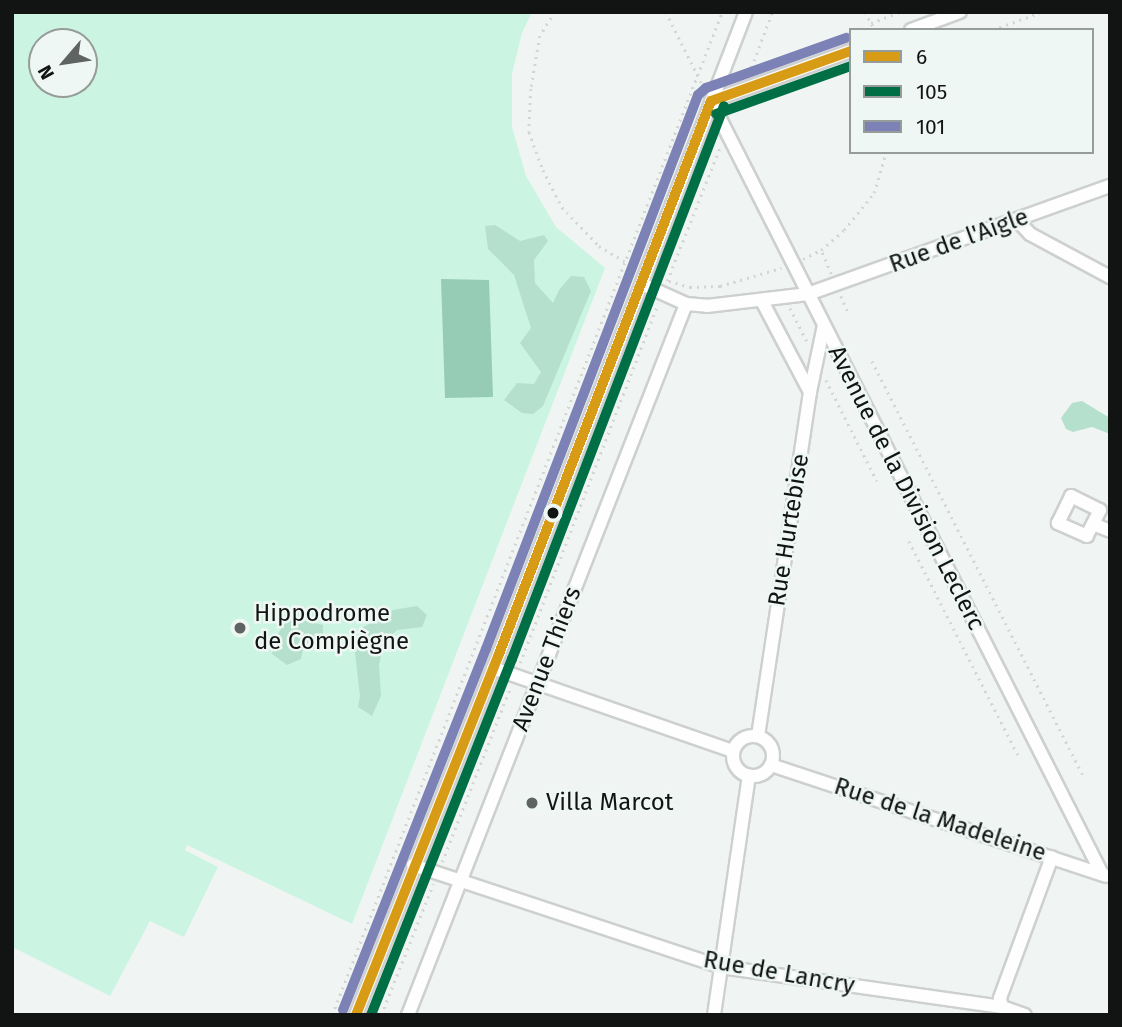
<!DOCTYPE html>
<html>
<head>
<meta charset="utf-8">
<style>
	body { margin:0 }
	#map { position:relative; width:1122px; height:1027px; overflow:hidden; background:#f0f5f3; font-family:"Fira Sans",sans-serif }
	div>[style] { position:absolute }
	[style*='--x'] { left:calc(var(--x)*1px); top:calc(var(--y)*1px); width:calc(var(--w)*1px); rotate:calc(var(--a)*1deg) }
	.green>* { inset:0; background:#cbf5e2 }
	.forest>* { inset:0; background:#b5e0cd }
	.water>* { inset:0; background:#96cbb5 }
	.path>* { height:2.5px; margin-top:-1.25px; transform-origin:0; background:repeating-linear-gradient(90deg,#d4d5d4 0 2px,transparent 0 7px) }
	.roads { filter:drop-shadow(2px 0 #cdd0cf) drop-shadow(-2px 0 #cdd0cf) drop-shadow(0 2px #cdd0cf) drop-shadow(0 -2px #cdd0cf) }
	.street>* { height:12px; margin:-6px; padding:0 6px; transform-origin:6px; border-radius:6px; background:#fdfefd }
	.street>.ring { margin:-6px; padding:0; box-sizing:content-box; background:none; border:12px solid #fdfefd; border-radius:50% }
	.bus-1>* { height:10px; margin:-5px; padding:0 5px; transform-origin:5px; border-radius:5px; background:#d79b15 }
	.bus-2>* { height:10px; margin:-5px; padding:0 5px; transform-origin:5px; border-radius:5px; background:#006f45 }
	.bus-3>* { height:10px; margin:-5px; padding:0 5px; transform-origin:5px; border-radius:5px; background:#7d82b6 }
	.dots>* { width:19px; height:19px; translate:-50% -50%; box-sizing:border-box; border:4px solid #eef7f3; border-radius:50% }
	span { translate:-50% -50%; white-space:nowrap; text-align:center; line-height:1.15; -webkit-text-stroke:5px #eef7f3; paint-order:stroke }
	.street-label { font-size:24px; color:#111412 }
	.poi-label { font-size:24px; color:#111412 }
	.left { translate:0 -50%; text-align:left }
	.frame { position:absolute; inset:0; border:14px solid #111412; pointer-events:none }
	.legend { position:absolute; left:849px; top:28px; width:245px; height:126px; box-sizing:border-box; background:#eef7f3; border:2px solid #969c99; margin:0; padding:9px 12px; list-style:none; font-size:21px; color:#111412 }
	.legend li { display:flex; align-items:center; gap:14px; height:35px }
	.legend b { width:35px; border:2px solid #969c99 }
	.north { position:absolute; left:28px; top:28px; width:70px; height:70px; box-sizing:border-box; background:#eef7f3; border:2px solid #969c99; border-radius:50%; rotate:241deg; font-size:19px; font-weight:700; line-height:28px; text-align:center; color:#111412 }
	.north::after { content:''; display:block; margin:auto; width:24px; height:32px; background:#5f6361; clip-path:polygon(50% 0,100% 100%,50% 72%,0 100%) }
</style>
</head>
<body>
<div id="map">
	<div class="green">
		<i style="clip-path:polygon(evenodd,12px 12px,532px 12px,522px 33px,512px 74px,512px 127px,526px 176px,556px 227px,605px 268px,352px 924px,187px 845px,185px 850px,218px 867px,184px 937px,150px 921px,110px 996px,12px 947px,12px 12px,42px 42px,84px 42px,84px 84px,42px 84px,42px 42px)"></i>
	</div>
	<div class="forest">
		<i style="clip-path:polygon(495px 225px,520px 241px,544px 235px,548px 241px,534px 260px,535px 283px,553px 303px,559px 290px,571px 276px,584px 277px,591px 291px,543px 406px,533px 414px,522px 413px,504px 400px,517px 383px,534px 384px,541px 372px,520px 343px,531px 328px,514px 275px,488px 249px,485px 226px)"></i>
		<i style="clip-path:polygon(1082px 401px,1110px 418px,1110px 434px,1092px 427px,1073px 432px,1066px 429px,1061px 418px,1072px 403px)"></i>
		<i style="clip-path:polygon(417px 606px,427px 615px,422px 627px,397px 630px,384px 641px,379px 665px,381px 696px,372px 716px,358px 707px,360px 696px,355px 653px,360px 629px,393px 610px)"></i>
		<i style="clip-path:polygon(293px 610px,301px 611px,303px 620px,323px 625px,323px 638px,304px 644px,301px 659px,287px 665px,272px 654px,275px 639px)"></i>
	</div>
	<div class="water">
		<i style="clip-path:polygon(441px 279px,489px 280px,493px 397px,445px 398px)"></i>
	</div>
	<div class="path">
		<i style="--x:555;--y:12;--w:28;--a:122"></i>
		<i style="--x:540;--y:36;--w:54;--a:99.6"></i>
		<i style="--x:531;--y:89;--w:43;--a:92.7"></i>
		<i style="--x:529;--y:132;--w:40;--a:69.8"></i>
		<i style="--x:543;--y:170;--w:42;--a:62.8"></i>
		<i style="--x:562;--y:207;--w:54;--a:46.5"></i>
		<i style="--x:599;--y:246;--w:41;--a:31"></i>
		<i style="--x:666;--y:12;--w:85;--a:63.4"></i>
		<i style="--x:865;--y:12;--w:21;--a:61"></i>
		<i style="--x:871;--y:23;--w:31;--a:-21"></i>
		<i style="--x:993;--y:30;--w:51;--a:-20.6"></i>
		<i style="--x:749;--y:74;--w:66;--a:-69.6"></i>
		<i style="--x:803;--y:259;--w:20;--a:-27"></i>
		<i style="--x:831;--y:274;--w:26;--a:-113"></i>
		<i style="--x:821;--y:250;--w:30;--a:-41"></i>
		<i style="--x:844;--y:230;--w:48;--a:-51"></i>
		<i style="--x:874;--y:193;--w:43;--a:-73.7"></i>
		<i style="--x:667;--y:281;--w:144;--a:-68.4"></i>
		<i style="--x:669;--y:281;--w:22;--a:16"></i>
		<i style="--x:690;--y:287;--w:30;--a:-2"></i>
		<i style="--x:720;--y:286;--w:64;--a:-16.4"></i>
		<i style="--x:841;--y:296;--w:20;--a:66"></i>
		<i style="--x:790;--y:308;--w:38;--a:63"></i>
		<i style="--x:872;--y:361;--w:466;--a:63"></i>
		<i style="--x:826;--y:380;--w:113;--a:63.2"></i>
		<i style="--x:909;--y:541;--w:240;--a:63"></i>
		<i style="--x:520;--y:663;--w:385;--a:-69"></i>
		<i style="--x:442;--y:862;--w:189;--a:-68.6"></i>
		<i style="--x:332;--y:1015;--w:1076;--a:-68.75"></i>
		<i style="--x:381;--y:1015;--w:141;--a:-68.3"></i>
	</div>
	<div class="roads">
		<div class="street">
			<i style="--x:911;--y:30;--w:52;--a:-20.2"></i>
			<i style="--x:711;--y:101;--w:866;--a:63.17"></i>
			<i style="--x:711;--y:101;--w:149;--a:-19.7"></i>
			<i style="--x:1017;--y:220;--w:19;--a:47"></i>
			<i style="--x:1030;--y:234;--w:91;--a:28.3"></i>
			<i style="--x:642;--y:284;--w:48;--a:24.4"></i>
			<i style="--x:686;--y:304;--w:21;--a:5"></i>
			<i style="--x:707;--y:306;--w:102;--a:-6.8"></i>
			<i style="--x:808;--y:294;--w:321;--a:-19.7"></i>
			<i style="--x:762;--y:301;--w:103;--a:62.2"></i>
			<i style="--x:1071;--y:496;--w:32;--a:26"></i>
			<i style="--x:1100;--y:510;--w:29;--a:117"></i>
			<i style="--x:1087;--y:536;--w:32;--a:-156"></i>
			<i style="--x:1058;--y:523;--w:30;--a:-64"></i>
			<i style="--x:1093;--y:524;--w:18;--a:22"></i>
			<i style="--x:493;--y:668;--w:254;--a:19.1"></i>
			<i style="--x:758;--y:736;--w:348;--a:-81.4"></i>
			<i style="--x:810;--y:392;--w:68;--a:-78.2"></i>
			<i class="ring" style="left:733px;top:736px;width:28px;height:28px"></i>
			<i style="--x:771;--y:765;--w:353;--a:18.3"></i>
			<i style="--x:413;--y:865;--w:324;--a:18.3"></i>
			<i style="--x:721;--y:967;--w:284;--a:8.1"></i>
			<i style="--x:1002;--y:1007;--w:24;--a:19"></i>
			<i style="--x:1002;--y:1007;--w:9;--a:-103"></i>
			<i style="--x:1000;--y:998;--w:150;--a:-69.8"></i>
			<i style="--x:356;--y:1015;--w:388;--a:-68.4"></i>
			<i style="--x:499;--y:654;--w:688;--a:-68.96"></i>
			<i style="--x:408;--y:1015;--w:763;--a:-68.64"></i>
			<i style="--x:714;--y:1015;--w:242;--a:-81.7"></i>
		</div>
	</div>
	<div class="bus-1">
		<i style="--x:711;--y:101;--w:149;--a:-19.7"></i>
		<i style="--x:356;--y:1015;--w:388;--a:-68.4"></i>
		<i style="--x:499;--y:654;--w:592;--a:-69.03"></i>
	</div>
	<div class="bus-2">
		<i style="--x:716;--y:114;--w:143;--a:-19.6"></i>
		<i style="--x:371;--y:1015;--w:383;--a:-68.4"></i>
		<i style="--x:512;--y:659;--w:592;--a:-69.03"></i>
	</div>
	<div class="bus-3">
		<i style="--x:343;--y:1010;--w:388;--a:-68.4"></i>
		<i style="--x:486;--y:649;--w:593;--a:-69.06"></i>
		<i style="--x:698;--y:95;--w:11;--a:-41"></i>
		<i style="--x:706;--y:88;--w:149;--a:-19.7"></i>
	</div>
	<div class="dots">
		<i style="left:553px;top:513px;background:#111412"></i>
		<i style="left:240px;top:628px;background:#5f6361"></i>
		<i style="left:532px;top:803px;background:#5f6361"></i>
	</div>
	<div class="street-label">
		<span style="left:959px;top:241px;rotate:-20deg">Rue de l'Aigle</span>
		<span style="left:906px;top:488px;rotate:63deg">Avenue de la Division Leclerc</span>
		<span style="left:789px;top:530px;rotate:-81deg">Rue Hurtebise</span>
		<span style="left:547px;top:659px;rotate:-69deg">Avenue Thiers</span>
		<span style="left:940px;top:820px;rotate:18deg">Rue de la Madeleine</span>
		<span style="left:779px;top:973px;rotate:10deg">Rue de Lancry</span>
	</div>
	<div class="poi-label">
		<span class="left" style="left:254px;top:628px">Hippodrome<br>de Compiègne</span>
		<span class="left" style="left:546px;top:803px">Villa Marcot</span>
	</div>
	<div class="frame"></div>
	<ul class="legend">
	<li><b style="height:9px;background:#d79b15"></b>6</li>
	<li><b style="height:9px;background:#006f45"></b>105</li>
	<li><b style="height:9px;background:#7d82b6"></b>101</li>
	</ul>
	<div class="north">N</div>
</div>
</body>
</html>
